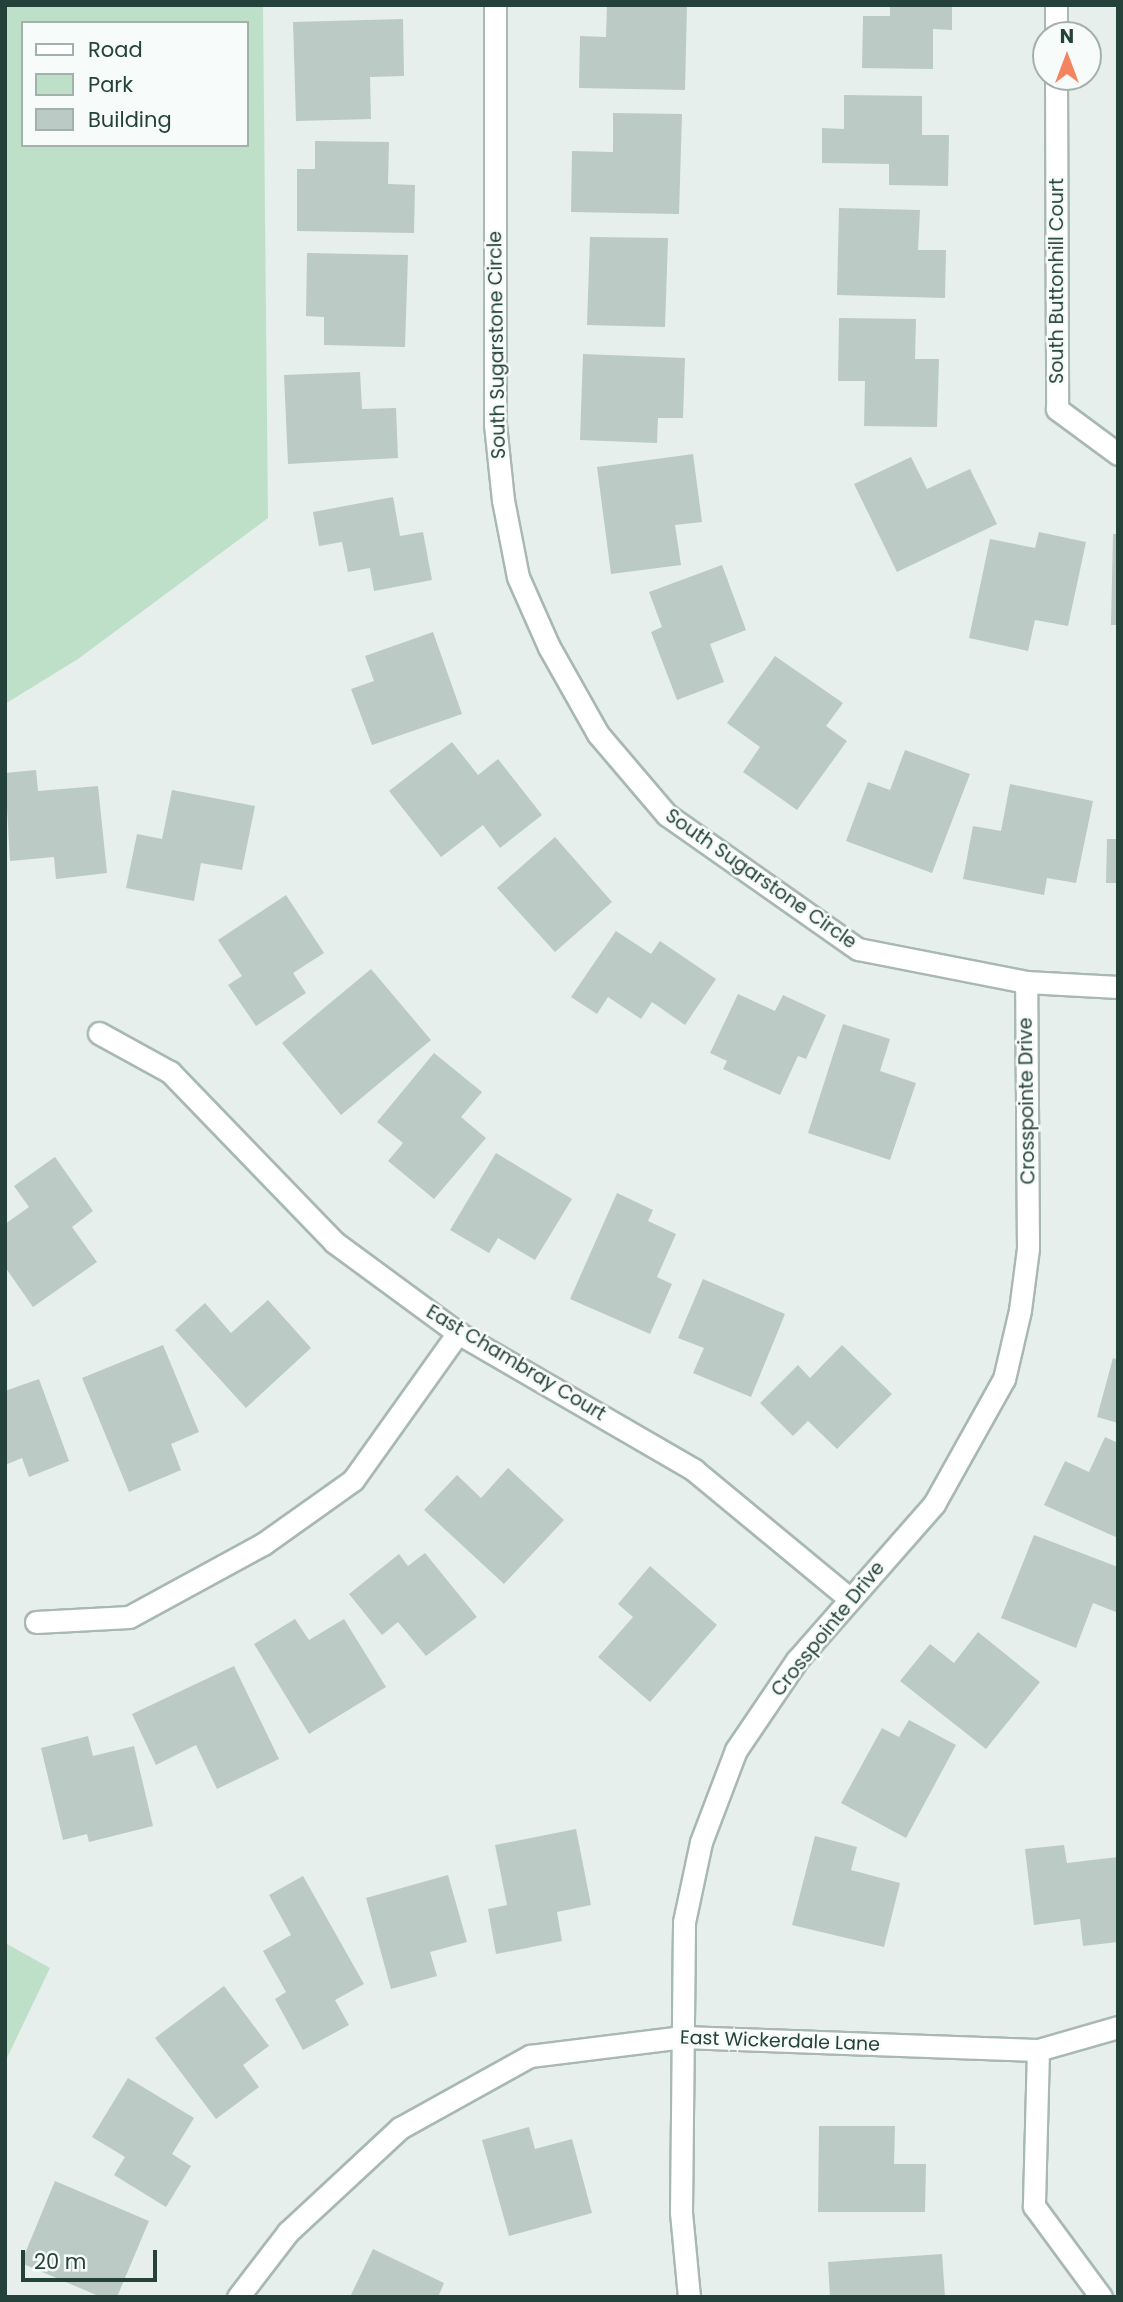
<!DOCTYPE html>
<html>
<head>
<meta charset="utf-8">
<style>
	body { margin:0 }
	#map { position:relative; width:1123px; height:2302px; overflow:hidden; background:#e6efeb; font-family:Poppins,sans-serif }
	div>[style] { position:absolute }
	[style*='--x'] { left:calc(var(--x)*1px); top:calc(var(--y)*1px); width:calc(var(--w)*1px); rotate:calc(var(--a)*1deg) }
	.green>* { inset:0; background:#bfe0c8 }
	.building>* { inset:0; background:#bbcac4 }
	.roads { filter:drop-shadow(2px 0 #a8b8b2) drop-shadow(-2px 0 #a8b8b2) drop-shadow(0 2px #a8b8b2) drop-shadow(0 -2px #a8b8b2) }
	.street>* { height:21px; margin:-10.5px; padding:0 10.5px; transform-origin:10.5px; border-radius:10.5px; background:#fff }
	span { translate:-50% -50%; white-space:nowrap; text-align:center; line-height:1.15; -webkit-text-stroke:5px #f7fbf9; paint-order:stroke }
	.street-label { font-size:19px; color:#24423a }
	.frame { position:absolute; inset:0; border:7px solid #24423a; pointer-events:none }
	.legend { position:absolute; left:21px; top:21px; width:228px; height:126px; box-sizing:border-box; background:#f7fbf9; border:2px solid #a3b1ad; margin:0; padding:9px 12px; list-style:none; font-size:21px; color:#24423a }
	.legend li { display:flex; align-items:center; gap:14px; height:35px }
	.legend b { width:35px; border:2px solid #a3b1ad }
	.north { position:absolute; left:1032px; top:21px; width:70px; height:70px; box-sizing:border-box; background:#f7fbf9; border:2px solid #a3b1ad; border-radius:50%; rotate:0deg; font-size:19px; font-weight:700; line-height:28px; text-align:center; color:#24423a }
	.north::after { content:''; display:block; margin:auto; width:24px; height:32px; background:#f4845f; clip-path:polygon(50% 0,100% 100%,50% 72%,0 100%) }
	.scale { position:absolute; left:21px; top:2250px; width:136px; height:32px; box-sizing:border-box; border:4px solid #24423a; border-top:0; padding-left:9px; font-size:21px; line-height:24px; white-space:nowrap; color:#24423a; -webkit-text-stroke:5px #f7fbf9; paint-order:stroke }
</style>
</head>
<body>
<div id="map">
	<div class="green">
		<i style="clip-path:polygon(evenodd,5px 5px,263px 5px,268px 518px,78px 659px,5px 704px,5px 5px,23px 23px,247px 23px,247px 145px,23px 145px,23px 23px)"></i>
		<i style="clip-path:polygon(5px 1943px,50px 1968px,5px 2062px)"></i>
	</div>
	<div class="building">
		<i style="clip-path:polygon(607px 5px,687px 5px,685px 90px,579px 88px,580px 36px,606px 37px)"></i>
		<i style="clip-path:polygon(890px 5px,952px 5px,952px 30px,933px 29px,933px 69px,862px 68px,863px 16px,890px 16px)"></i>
		<i style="clip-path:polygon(403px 19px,404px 76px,370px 77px,371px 119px,296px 121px,293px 22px)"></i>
		<i style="clip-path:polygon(844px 95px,922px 96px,922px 135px,949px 135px,948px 186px,889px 185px,889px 164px,822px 163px,822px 128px,844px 129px)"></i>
		<i style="clip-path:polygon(613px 113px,682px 114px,679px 214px,571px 212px,572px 151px,613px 152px)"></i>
		<i style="clip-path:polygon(315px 141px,389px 142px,388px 184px,415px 185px,414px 233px,297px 231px,297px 169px,315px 169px)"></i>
		<i style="clip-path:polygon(839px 208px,920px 210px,918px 250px,946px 250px,945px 298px,837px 295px)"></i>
		<i style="clip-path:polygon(590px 237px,668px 238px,665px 327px,587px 325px)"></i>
		<i style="clip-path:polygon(307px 253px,408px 255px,405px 347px,324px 345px,324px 317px,306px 316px)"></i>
		<i style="clip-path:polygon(839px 318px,916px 319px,915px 359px,939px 359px,937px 427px,864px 426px,865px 381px,838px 381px)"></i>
		<i style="clip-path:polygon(583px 354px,685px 358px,683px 418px,658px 418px,657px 443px,580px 440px)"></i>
		<i style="clip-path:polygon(360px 372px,362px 409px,396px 408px,398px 458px,288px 464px,284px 375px)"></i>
		<i style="clip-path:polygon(693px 454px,702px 522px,675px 525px,681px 565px,611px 574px,597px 467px)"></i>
		<i style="clip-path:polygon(911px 457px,927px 489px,970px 469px,997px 524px,897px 572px,854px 484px)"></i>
		<i style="clip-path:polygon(393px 497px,400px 536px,423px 532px,432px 580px,374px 591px,370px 568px,348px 572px,342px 542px,319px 546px,313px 512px)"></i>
		<i style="clip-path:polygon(1039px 532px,1086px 542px,1068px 626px,1035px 620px,1028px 651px,969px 638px,990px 539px,1035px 548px)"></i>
		<i style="clip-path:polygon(1113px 534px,1118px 534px,1118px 625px,1111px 625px)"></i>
		<i style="clip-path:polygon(722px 565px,746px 630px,710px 644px,724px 682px,677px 700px,651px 632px,662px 627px,649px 592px)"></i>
		<i style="clip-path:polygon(433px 632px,462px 714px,372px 745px,351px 689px,374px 681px,365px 656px)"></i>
		<i style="clip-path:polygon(775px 656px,843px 703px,826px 726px,847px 741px,797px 810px,743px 772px,760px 747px,727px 723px)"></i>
		<i style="clip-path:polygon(452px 742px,478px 775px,498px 759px,542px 815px,500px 848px,483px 825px,441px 857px,389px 791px)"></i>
		<i style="clip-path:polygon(905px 750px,970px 774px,932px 873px,846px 841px,868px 782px,890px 790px)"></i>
		<i style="clip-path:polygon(36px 770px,38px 791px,98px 786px,107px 873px,56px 879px,54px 857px,10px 861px,5px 773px)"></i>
		<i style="clip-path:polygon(1010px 784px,1093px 801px,1076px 883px,1047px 878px,1044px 895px,963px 879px,973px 826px,1001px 831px)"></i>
		<i style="clip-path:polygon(172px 790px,255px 806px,242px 870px,201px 863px,194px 901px,126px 888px,137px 834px,162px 839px)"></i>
		<i style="clip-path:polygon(555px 837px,612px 902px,555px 952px,497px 888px)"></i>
		<i style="clip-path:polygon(1107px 839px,1118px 839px,1118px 883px,1106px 883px)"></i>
		<i style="clip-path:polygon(286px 895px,324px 953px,293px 973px,306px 993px,256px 1026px,228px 985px,242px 976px,218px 940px)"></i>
		<i style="clip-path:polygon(616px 931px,651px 954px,660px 941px,716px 979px,685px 1025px,652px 1002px,641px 1019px,608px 997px,597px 1014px,571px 997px)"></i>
		<i style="clip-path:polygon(371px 969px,431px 1040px,341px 1115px,282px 1043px)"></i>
		<i style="clip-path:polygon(738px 994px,775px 1011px,783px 995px,826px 1015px,806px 1059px,798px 1056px,780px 1095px,723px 1069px,727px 1061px,710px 1053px)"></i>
		<i style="clip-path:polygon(843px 1024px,890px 1039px,880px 1071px,916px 1083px,890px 1160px,808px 1133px)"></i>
		<i style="clip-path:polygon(434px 1053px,482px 1092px,461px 1117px,486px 1138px,434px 1199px,388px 1161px,403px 1143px,377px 1122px)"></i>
		<i style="clip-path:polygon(496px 1153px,572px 1199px,535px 1260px,498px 1238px,489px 1253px,450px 1230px)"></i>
		<i style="clip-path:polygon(55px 1157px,93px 1211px,72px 1227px,97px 1262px,33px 1307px,5px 1267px,5px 1224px,29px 1207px,14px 1186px)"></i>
		<i style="clip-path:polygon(617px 1193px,653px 1210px,648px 1221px,676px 1234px,657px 1277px,672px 1284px,650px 1334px,570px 1299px)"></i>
		<i style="clip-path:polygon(703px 1279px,785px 1314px,751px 1397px,693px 1373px,704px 1348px,678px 1338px)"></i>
		<i style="clip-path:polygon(268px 1300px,311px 1348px,246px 1408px,175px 1330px,205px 1303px,231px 1333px)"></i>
		<i style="clip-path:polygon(163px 1345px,199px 1432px,171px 1444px,181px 1470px,129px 1492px,82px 1378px)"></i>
		<i style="clip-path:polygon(842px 1345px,892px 1394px,837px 1449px,808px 1421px,793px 1436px,760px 1403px,798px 1365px,810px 1378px)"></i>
		<i style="clip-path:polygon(1113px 1358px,1118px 1360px,1118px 1423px,1097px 1417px)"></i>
		<i style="clip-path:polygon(39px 1379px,69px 1461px,29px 1477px,22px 1458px,5px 1465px,5px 1391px)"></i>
		<i style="clip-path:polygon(1105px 1437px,1118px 1443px,1118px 1538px,1044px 1505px,1065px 1461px,1089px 1472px)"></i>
		<i style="clip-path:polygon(508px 1468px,564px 1520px,504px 1584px,424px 1510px,457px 1475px,481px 1498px)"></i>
		<i style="clip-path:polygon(1034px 1535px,1118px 1567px,1116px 1612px,1093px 1603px,1076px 1648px,1001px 1618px)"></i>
		<i style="clip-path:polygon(425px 1553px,477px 1617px,426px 1656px,398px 1622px,382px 1635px,349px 1594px,399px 1554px,408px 1566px)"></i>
		<i style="clip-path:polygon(650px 1566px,717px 1625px,650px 1702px,598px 1657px,633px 1617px,618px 1604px)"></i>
		<i style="clip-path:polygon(295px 1619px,309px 1640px,344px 1619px,386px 1687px,309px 1734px,254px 1644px)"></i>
		<i style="clip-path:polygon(978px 1632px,1040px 1682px,986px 1749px,900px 1681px,930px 1644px,954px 1663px)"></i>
		<i style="clip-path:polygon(234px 1666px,279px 1759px,217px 1789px,196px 1745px,156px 1765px,132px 1714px)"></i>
		<i style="clip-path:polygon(909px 1720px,956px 1745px,906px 1838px,841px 1803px,882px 1728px,899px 1737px)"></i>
		<i style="clip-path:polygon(88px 1736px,93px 1756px,134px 1746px,153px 1826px,89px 1842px,87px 1834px,63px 1840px,41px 1748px)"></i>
		<i style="clip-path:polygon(576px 1829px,591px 1905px,557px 1912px,562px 1941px,496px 1954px,488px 1909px,507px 1905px,495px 1845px)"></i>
		<i style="clip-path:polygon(815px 1836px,857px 1847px,851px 1870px,900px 1883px,884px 1947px,792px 1925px)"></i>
		<i style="clip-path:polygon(1064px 1845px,1067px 1863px,1118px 1857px,1118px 1942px,1083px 1946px,1080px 1919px,1034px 1925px,1025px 1849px)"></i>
		<i style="clip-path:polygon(448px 1875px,467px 1942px,430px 1952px,437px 1976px,391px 1989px,366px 1898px)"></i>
		<i style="clip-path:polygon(303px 1876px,364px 1984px,335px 2000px,349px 2025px,303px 2050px,275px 1999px,286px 1992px,263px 1951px,291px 1935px,269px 1895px)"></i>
		<i style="clip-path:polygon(224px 1986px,269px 2046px,243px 2065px,259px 2087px,216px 2119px,155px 2038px)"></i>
		<i style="clip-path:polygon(128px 2078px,194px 2118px,172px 2154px,191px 2166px,166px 2207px,114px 2175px,125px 2157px,92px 2137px)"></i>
		<i style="clip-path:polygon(819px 2126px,895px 2126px,894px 2164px,926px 2164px,925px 2212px,818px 2212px)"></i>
		<i style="clip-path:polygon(529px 2127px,535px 2149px,572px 2139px,592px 2213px,509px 2236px,482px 2140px)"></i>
		<i style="clip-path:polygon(55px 2181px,149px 2221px,117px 2297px,101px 2297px,21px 2263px)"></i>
		<i style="clip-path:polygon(373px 2249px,444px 2283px,438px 2297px,350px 2297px)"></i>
		<i style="clip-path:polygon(942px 2254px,945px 2297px,830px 2297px,828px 2262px)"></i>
	</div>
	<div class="roads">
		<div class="street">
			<i style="--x:495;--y:5;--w:419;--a:90"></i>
			<i style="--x:495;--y:424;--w:76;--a:84"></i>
			<i style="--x:503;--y:500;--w:78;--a:79"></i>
			<i style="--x:518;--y:577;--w:77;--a:66.1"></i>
			<i style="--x:549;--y:647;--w:100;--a:60.6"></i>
			<i style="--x:598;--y:734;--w:106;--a:49.6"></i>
			<i style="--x:667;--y:815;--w:233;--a:35.1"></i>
			<i style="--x:858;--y:949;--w:171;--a:11.1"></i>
			<i style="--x:1026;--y:982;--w:92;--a:3.1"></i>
			<i style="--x:1056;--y:5;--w:30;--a:90"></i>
			<i style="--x:1056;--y:77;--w:332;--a:89.8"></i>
			<i style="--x:1057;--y:409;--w:76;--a:36.4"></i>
			<i style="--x:99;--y:1033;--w:81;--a:28.8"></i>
			<i style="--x:170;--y:1072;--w:236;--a:46"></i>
			<i style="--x:334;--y:1242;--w:154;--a:36.3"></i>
			<i style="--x:458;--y:1333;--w:273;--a:30.1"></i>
			<i style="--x:694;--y:1470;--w:202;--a:39.6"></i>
			<i style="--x:36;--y:1622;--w:93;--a:-3.1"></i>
			<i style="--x:129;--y:1617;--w:153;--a:-28.6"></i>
			<i style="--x:263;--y:1544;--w:110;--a:-35.4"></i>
			<i style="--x:353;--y:1480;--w:181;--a:-54.5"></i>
			<i style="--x:1038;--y:2050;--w:156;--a:91.5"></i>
			<i style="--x:1034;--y:2206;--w:113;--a:53.6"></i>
			<i style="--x:238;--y:2297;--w:82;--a:-52.4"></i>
			<i style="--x:288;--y:2232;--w:153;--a:-42.9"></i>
			<i style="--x:400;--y:2128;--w:149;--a:-29"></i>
			<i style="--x:530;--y:2056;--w:154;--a:-7.1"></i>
			<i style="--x:683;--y:2037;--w:355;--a:2.1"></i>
			<i style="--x:1038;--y:2050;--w:83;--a:-16"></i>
			<i style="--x:689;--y:2297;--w:85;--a:-95.4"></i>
			<i style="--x:681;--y:2212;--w:290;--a:-89.4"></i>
			<i style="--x:684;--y:1922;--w:82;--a:-78"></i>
			<i style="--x:701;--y:1842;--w:98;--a:-69.2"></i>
			<i style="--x:736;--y:1750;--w:109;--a:-55.9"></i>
			<i style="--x:797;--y:1660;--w:208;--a:-48.7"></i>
			<i style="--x:934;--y:1504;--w:143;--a:-60.8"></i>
			<i style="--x:1004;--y:1379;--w:71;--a:-76.9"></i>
			<i style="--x:1020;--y:1310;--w:63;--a:-82.6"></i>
			<i style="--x:1028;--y:1248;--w:266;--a:-90.4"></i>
		</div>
	</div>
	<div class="street-label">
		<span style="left:1057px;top:281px;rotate:-90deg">South Buttonhill Court</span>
		<span style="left:497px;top:345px;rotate:-91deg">South Sugarstone Circle</span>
		<span style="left:761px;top:879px;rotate:35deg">South Sugarstone Circle</span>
		<span style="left:1027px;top:1101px;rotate:-91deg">Crosspointe Drive</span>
		<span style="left:516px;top:1363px;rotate:31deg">East Chambray Court</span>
		<span style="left:828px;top:1629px;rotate:-51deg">Crosspointe Drive</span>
		<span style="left:780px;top:2041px;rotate:2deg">East Wickerdale Lane</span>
	</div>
	<div class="frame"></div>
	<ul class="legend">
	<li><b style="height:9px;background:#fff"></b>Road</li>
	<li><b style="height:19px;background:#bfe0c8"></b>Park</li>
	<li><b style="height:19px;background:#bbcac4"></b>Building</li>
	</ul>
	<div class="north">N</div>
	<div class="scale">20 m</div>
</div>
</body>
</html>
